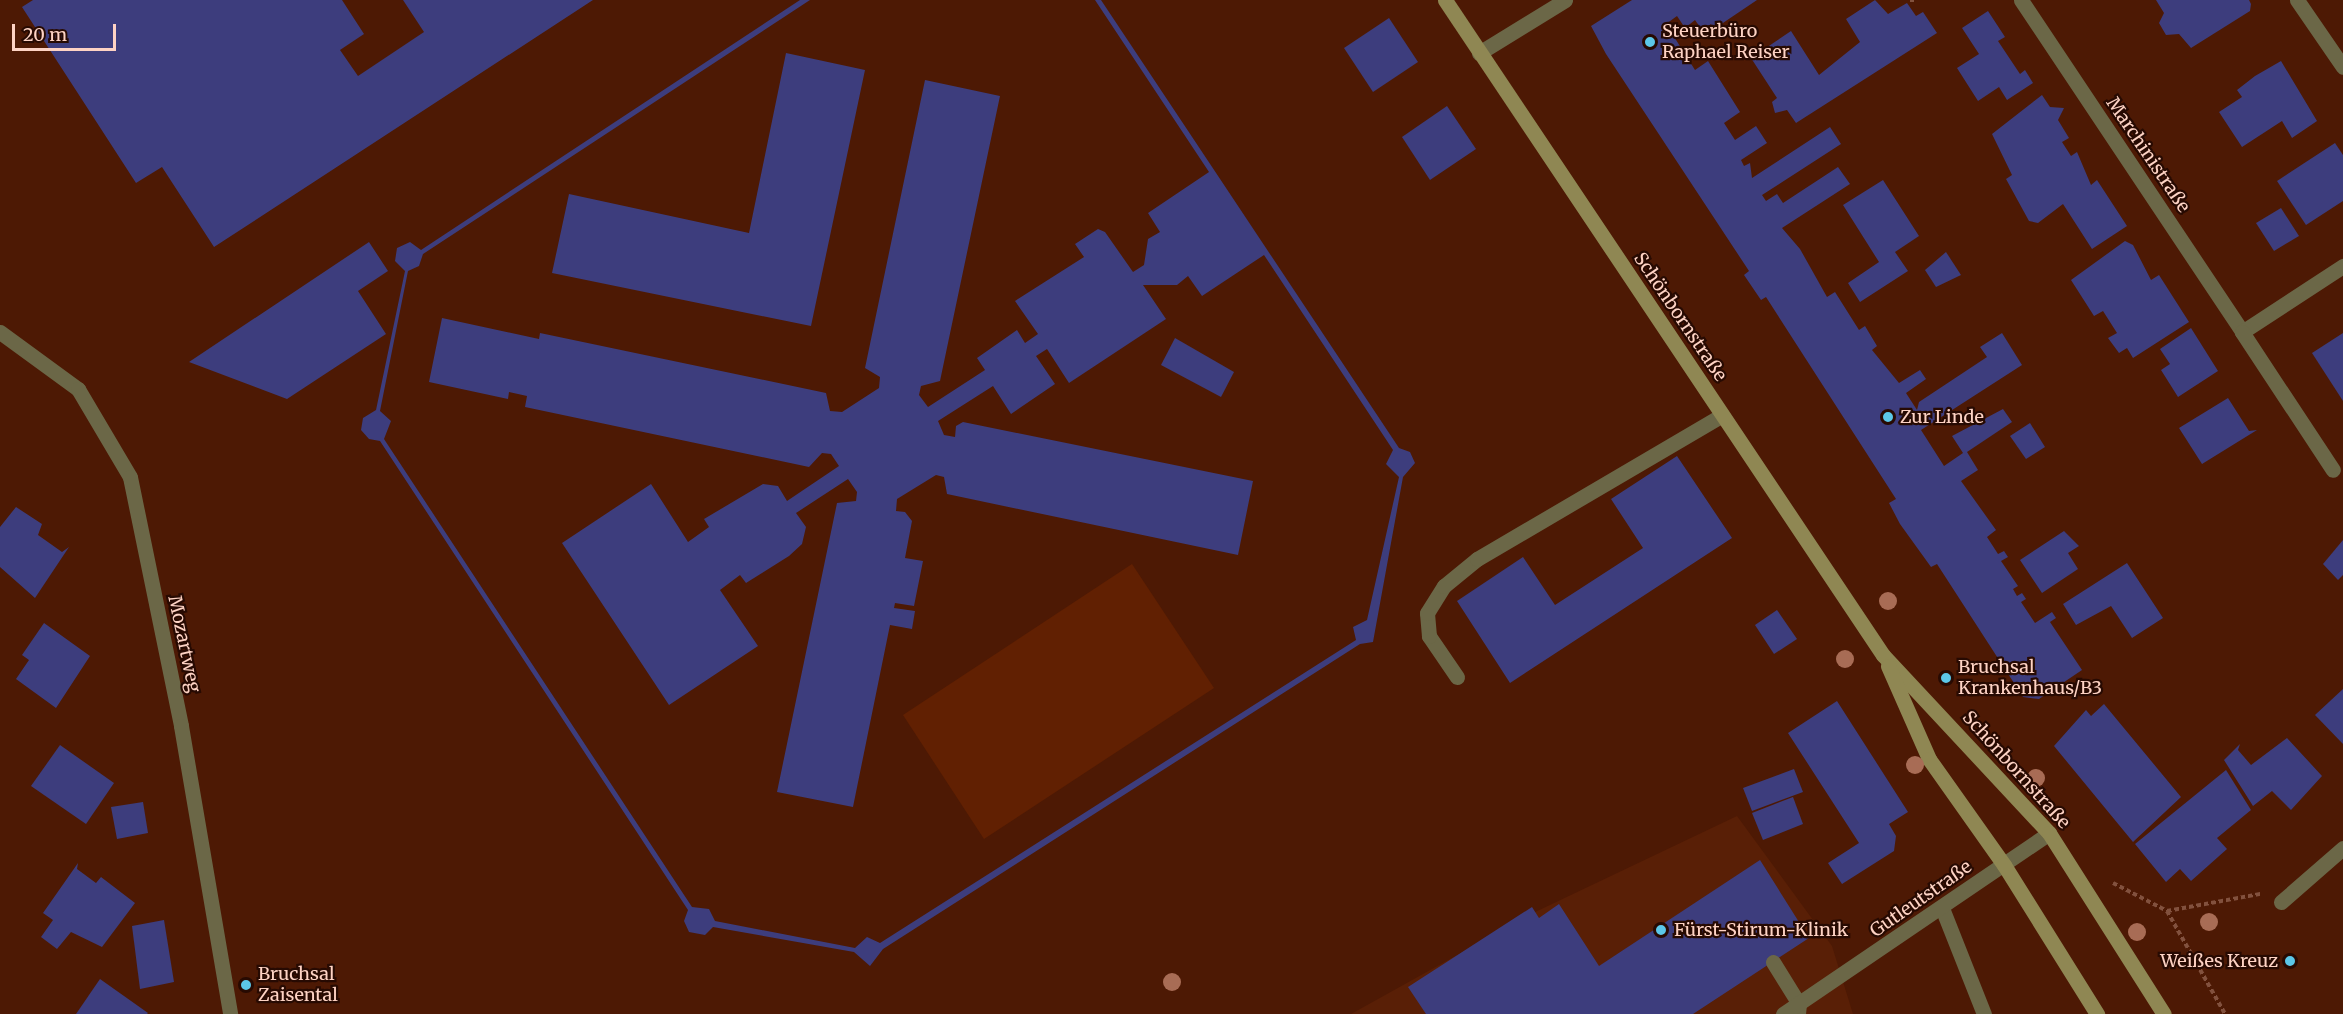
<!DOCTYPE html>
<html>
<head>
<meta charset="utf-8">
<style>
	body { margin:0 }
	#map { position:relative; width:2343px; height:1014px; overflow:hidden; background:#4d1904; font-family:Merriweather,serif }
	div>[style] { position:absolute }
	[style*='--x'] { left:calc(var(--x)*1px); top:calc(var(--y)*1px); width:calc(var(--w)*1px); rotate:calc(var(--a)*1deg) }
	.built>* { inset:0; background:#591f06 }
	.green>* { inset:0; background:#612002 }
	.building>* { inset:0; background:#3d3d7d }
	.path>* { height:4px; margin-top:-2px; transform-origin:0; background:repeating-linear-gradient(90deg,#82513e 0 4.5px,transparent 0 7.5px) }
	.lane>* { height:15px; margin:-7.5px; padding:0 7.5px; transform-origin:7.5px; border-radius:7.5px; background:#6b6747 }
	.street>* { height:15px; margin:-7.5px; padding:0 7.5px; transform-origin:7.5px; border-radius:7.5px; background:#6b6747 }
	.secondary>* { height:15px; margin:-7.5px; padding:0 7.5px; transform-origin:7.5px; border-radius:7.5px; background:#8f8753 }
	.trees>* { width:18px; height:18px; margin:-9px; border-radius:50%; background:#a86c55 }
	.dots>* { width:16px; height:16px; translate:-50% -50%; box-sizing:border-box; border:3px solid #270a02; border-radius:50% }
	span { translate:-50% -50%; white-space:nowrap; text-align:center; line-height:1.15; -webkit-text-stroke:4.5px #270a02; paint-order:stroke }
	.poi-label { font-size:18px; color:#fed3c4 }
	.left { translate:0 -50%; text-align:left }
	.right { translate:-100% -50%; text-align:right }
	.street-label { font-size:18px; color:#fed3c4 }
	.scale { position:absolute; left:12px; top:24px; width:104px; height:27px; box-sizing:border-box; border:3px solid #fed3c4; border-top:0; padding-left:8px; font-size:18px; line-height:21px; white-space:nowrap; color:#fed3c4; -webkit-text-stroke:4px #270a02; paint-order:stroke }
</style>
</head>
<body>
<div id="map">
	<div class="built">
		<i style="clip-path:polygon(1737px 816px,1832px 946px,1853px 1014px,1351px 1014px,1531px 914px)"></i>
	</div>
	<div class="green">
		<i style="clip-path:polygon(1132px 564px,1214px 688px,984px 839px,903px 715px)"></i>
	</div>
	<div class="building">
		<i style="clip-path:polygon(33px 0,342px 0,364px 34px,340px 50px,358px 76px,424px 32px,403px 0,593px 0,214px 247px,162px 167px,136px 183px,22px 7px)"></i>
		<i style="clip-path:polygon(800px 0,810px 0,423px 254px,419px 266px,408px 271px,380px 411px,391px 421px,384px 439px,692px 907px,709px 909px,715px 921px,855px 948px,867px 937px,880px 943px,1356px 640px,1353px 627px,1367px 620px,1399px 477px,1386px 464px,1393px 450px,1264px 255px,1202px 296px,1188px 276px,1177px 285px,1143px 285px,1166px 319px,1069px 383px,1047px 349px,1036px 356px,1055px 384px,1011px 414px,993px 386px,938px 421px,944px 435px,955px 437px,956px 426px,963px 422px,1253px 481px,1238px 555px,947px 494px,944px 477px,936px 475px,897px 499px,896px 511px,905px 512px,912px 521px,905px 558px,923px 561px,914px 606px,895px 603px,894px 608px,915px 611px,912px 629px,890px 625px,853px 807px,777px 792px,837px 503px,856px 501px,857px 492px,848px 479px,796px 513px,806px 527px,802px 544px,789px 556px,746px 583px,740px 575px,720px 590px,758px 646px,669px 705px,562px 543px,651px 484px,688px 542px,709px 527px,704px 519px,763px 484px,778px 486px,787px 501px,839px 466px,831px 454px,822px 453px,809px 467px,525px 407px,527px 396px,509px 392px,508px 399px,429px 382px,442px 318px,539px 339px,540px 333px,826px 393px,830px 411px,842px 412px,879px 388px,880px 377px,865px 368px,925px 80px,1000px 96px,940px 381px,921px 386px,919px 395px,928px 407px,985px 370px,977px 358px,1017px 330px,1025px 343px,1038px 334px,1015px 301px,1084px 257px,1075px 244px,1098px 229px,1105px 232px,1133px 272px,1144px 265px,1148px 239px,1160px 232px,1148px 213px,1209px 172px,1095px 0,1101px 0,1399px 448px,1410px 452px,1415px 463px,1403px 477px,1373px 642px,1360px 644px,883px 949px,870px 966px,854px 952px,713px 927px,705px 935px,689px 932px,684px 921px,688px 910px,380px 441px,369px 439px,361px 430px,363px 418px,376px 410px,405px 271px,395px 261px,397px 248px,410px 242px,421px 250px)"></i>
		<i style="clip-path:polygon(1632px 0,1757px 0,1714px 29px,1711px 24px,1702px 30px,1695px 20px,1685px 28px,1677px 16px,1666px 24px,1695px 70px,1708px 61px,1740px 112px,1724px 123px,1735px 140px,1756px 126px,1767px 143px,1741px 160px,1744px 166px,1750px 163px,1752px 178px,1830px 127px,1841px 144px,1762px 195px,1766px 201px,1777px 194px,1783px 203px,1838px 167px,1850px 184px,1782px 228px,1800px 249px,1827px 297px,1835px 292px,1859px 330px,1865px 326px,1877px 346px,1872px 350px,1899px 383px,1920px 370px,1926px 379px,1906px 393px,1917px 410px,1919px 402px,1987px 357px,1980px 347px,2002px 333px,2022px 365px,1921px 430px,1944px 466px,1963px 453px,1952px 436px,2003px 409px,2012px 422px,1967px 452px,1978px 470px,1961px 481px,1996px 530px,1987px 537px,1998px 554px,2004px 551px,2008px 557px,2001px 561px,2018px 586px,2013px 589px,2017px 596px,2022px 593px,2026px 599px,2021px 602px,2035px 623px,2052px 612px,2056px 618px,2050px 622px,2082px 670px,2039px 699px,2023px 697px,1937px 564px,1931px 567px,1900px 524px,1889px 503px,1896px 499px,1766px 297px,1761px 300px,1744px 275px,1749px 271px,1606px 54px,1591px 26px)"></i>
		<i style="clip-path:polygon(1875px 0,1888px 14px,1907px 3px,1916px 16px,1923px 12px,1937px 33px,1796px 123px,1787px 110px,1775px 113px,1772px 102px,1777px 98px,1751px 58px,1791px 31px,1819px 75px,1860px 42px,1846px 19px)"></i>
		<i style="clip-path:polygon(2156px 0,2249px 0,2251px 4px,2250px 11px,2191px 48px,2179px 34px,2166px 35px,2159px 23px,2164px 13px)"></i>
		<i style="clip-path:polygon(1988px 11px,2005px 37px,1998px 41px,2020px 74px,2025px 70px,2033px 83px,2007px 100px,1999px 87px,1978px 101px,1957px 68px,1979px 54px,1962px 28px)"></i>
		<i style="clip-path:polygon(1389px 18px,1418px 62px,1373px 92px,1344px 48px)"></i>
		<i style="clip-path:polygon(786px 53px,865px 70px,811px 326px,552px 273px,569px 194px,749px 233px)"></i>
		<i style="clip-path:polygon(2281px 61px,2317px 121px,2292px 138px,2282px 121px,2242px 147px,2219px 112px,2242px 97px,2237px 90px,2255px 76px)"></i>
		<i style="clip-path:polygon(2042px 95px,2050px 107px,2064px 108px,2058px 120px,2069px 138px,2062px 142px,2071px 156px,2077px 152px,2091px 185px,2097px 180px,2127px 226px,2092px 249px,2063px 204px,2038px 223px,2029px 221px,2006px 179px,2012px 175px,1992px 134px)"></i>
		<i style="clip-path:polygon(1447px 106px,1476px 149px,1430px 180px,1402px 137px)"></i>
		<i style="clip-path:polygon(2335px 143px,2343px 155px,2343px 201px,2306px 225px,2277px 181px)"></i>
		<i style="clip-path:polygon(1883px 180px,1919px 236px,1895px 252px,1908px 271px,1860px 302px,1848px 283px,1879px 262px,1843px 205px)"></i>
		<i style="clip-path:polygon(2281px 208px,2299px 236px,2274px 251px,2256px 223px)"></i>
		<i style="clip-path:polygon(2125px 241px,2133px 245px,2151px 280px,2159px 275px,2189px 322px,2133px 358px,2127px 348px,2119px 353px,2108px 338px,2117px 333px,2103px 311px,2094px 316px,2071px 280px)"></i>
		<i style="clip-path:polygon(369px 242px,388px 271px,358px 291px,386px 334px,287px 399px,189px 362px)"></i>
		<i style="clip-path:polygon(1946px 252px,1961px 275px,1936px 287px,1925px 270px)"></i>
		<i style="clip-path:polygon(2191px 328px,2218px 371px,2178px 397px,2161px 370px,2170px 364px,2160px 349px)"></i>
		<i style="clip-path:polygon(2343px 333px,2343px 401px,2312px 353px)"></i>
		<i style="clip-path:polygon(1175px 338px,1234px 372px,1221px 397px,1161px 365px)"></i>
		<i style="clip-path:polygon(2228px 398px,2249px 431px,2257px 430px,2202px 464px,2179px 428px)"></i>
		<i style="clip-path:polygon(2030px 423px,2045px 447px,2026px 459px,2010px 436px)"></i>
		<i style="clip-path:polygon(1677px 456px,1732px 538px,1510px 683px,1457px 601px,1523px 557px,1555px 605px,1643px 548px,1611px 499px)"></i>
		<i style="clip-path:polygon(16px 507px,42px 524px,38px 535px,62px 552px,69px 547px,35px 598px,0 567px,0 527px)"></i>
		<i style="clip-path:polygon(2064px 531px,2079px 546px,2068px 553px,2078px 569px,2042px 593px,2020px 560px)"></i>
		<i style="clip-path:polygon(2343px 540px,2343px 575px,2338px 580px,2323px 564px)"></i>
		<i style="clip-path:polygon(2127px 563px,2163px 618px,2132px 638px,2111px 606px,2076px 625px,2063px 604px)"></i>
		<i style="clip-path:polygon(1777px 610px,1797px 639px,1774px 654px,1755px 625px)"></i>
		<i style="clip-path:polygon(44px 623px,90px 656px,56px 708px,16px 679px,29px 660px,22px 655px)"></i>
		<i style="clip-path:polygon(2343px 689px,2343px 744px,2315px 715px)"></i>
		<i style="clip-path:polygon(1837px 701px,1908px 812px,1889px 824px,1896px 836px,1894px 851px,1842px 884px,1828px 863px,1859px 843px,1788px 733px)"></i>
		<i style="clip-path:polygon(2104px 704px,2181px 797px,2133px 842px,2054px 746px,2086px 710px,2091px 716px)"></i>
		<i style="clip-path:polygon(2287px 738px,2322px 776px,2291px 810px,2272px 791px,2253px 806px,2224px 760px,2240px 744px,2238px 750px,2251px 765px)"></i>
		<i style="clip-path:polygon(60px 745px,114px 783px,86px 824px,31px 786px)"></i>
		<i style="clip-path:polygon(1794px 769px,1803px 792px,1752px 811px,1743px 788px)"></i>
		<i style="clip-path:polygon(2226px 770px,2251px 810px,2217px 838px,2227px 849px,2191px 881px,2180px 869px,2166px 882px,2135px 844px)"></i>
		<i style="clip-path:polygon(1793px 797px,1803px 824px,1763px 840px,1752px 813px)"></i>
		<i style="clip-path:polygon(143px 802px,148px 833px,117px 839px,111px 807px)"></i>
		<i style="clip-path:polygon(1760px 860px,1809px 938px,1693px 1014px,1426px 1014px,1408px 987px,1532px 907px,1539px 918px,1559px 904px,1599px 966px)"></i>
		<i style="clip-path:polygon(78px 863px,77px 869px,96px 883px,101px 877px,135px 903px,102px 947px,71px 932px,57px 949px,41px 937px,53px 920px,43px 913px)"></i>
		<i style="clip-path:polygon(164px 920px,174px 982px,140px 989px,132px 926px)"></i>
		<i style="clip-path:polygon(100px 979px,148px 1013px,147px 1014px,76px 1014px)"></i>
	</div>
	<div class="path">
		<i style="--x:1910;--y:0;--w:5;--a:0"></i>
		<i style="--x:2113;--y:883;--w:61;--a:27.4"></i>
		<i style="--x:2167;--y:911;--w:118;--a:60.6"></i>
		<i style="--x:2167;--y:911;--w:95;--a:-10.4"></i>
	</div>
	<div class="lane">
		<i style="--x:1457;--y:677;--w:50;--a:-124.3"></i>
		<i style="--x:1429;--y:636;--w:23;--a:-95"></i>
		<i style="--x:1427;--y:613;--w:32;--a:-58"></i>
		<i style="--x:1444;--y:586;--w:43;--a:-39.3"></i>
		<i style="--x:1477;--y:559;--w:284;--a:-30.4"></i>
		<i style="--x:2281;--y:902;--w:82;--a:-41.1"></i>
		<i style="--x:1942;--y:908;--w:114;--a:68.4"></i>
		<i style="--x:1773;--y:962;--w:49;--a:58.2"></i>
		<i style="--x:1799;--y:1004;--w:10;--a:96"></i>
	</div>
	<div class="street">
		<i style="--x:2021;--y:0;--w:399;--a:56.3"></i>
		<i style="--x:2242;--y:332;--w:121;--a:-33.2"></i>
		<i style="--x:2297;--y:0;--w:81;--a:55.5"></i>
		<i style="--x:1479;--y:53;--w:101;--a:-31.6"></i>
		<i style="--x:0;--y:332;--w:97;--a:36.2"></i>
		<i style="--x:78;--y:389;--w:102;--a:59.4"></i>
		<i style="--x:130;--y:477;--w:254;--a:78.4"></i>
		<i style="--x:181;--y:726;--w:292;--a:80.3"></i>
		<i style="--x:2242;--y:332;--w:165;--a:56.6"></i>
		<i style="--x:1783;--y:1014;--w:322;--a:-34.2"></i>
	</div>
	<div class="secondary">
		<i style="--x:1445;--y:0;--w:788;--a:56.23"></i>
		<i style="--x:1883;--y:655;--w:243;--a:47"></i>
		<i style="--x:2049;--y:833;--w:214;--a:57.6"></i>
		<i style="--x:1888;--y:666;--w:102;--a:66.2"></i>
		<i style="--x:1929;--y:759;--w:130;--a:54.7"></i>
		<i style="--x:2004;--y:865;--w:176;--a:58"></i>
	</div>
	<div class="trees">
		<i style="left:1888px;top:601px"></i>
		<i style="left:1845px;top:659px"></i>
		<i style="left:1915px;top:765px"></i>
		<i style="left:2036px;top:778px"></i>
		<i style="left:2209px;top:922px"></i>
		<i style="left:2137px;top:932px"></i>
		<i style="left:1172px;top:982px"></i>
	</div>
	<div class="dots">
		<i style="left:1650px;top:42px;background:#5cc7e8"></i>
		<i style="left:1888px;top:417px;background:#5cc7e8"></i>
		<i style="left:1946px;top:678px;background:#5cc7e8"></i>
		<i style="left:1661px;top:930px;background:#5cc7e8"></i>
		<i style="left:2290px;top:961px;background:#5cc7e8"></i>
		<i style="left:246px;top:985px;background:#5cc7e8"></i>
	</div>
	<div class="poi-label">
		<span class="left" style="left:1662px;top:42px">Steuerbüro<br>Raphael Reiser</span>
		<span class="left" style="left:1900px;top:417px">Zur Linde</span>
		<span class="left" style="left:1958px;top:678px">Bruchsal<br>Krankenhaus/B3</span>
		<span class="left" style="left:1674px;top:930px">Fürst-Stirum-Klinik</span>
		<span class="right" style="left:2278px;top:961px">Weißes Kreuz</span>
		<span class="left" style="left:258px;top:985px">Bruchsal<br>Zaisental</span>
	</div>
	<div class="street-label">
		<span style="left:2148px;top:155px;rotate:56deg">Marchinistraße</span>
		<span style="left:1680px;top:317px;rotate:56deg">Schönbornstraße</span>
		<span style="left:184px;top:644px;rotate:78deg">Mozartweg</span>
		<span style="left:2016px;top:770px;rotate:48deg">Schönbornstraße</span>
		<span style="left:1921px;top:899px;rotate:-35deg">Gutleutstraße</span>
	</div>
	<div class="scale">20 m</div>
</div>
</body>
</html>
